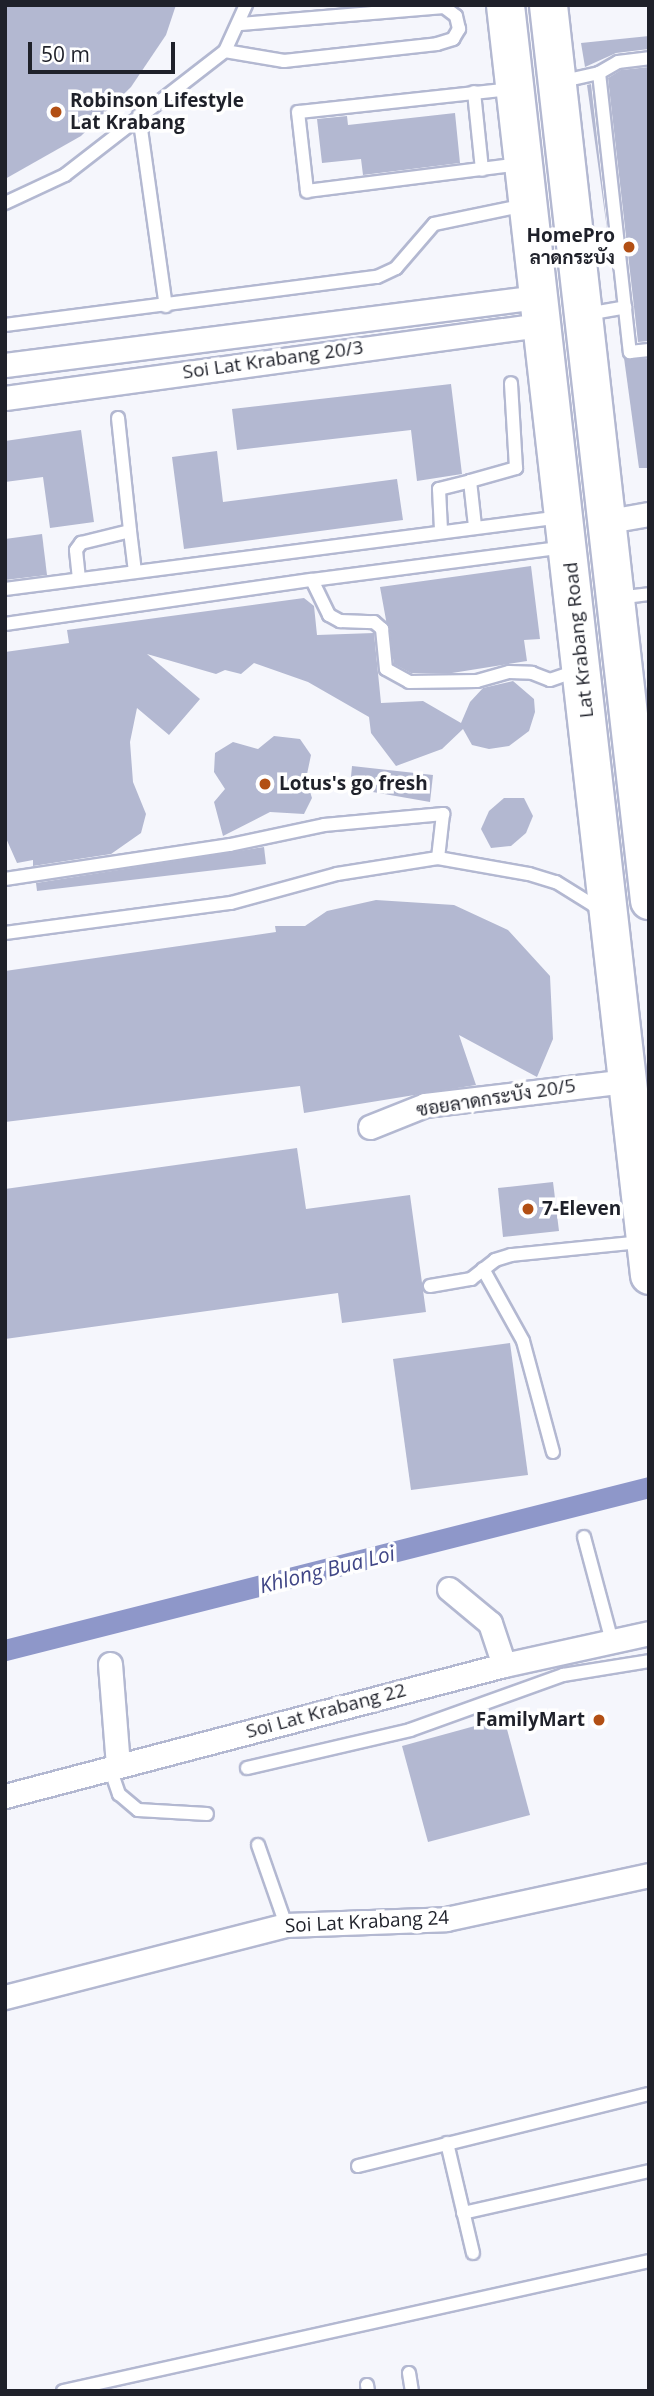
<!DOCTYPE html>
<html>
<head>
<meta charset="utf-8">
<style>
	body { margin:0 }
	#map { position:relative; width:654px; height:2396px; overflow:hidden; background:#f5f6fc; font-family:"Open Sans",Sarabun,sans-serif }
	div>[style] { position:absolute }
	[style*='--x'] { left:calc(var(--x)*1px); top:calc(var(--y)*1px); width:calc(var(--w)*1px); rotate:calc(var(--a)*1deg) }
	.canal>* { height:21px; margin:-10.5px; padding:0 10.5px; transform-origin:10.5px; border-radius:10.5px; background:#8e97c9 }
	.building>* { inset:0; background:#b3b8d1 }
	.roads { filter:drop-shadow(2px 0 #b3b8d1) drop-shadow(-2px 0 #b3b8d1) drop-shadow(0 2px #b3b8d1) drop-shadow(0 -2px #b3b8d1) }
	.service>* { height:12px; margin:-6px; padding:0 6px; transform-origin:6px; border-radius:6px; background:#fff }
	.minor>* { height:23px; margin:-11.5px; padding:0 11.5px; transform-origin:11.5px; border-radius:11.5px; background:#fff }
	.primary>* { height:37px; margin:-18.5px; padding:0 18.5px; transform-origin:18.5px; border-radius:18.5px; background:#fff }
	.dots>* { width:19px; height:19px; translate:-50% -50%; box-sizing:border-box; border:4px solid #fff; border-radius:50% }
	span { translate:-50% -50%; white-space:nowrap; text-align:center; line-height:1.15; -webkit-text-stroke:7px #fff; paint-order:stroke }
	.poi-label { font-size:19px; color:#1f212a; font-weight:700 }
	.left { translate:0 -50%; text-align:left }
	.right { translate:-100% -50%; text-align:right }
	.street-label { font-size:19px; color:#1f212a }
	.water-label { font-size:21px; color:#404686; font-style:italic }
	.frame { position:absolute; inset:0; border:7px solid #1f212a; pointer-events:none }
	.scale { position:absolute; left:28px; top:42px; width:147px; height:32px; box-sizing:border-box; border:4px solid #1f212a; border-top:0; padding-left:9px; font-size:21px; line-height:24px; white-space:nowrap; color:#1f212a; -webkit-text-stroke:5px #fff; paint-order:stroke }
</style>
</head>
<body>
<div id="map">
	<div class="canal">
		<i style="--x:5;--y:1650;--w:664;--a:-14.2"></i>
	</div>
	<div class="building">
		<i style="clip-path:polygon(5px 5px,176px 5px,166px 35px,131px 87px,81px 136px,5px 179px)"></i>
		<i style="clip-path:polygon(649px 36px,649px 49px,616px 53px,585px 67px,581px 43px)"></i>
		<i style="clip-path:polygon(649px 67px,649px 341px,638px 342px,608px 78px,621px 70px)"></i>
		<i style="clip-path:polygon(591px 84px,608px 236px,587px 85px)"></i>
		<i style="clip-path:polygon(455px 113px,460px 163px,363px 175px,361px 159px,322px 163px,317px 119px,347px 116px,348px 125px)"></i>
		<i style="clip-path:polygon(624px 358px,649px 359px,649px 468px,639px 468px)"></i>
		<i style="clip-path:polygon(451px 384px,462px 474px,417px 481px,411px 430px,237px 450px,232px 409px)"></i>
		<i style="clip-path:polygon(81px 430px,94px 522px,50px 528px,43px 477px,5px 482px,5px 441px)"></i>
		<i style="clip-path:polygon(217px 451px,223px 502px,397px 479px,403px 520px,184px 549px,172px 457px)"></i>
		<i style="clip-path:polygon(42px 534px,47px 575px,5px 580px,5px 539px)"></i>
		<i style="clip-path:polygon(531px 566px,540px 639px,524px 640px,527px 661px,452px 673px,411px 673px,394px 664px,380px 587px)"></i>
		<i style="clip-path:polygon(304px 598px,314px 606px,317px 635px,374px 633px,381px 703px,423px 701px,461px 723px,470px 702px,483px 688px,513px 681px,534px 699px,535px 712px,529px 731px,509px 746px,489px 749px,472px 745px,463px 729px,442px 749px,396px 766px,371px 733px,369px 717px,308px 682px,254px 663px,241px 674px,225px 670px,216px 674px,147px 654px,200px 699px,169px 735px,137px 708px,130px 742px,133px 782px,146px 814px,141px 833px,111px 854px,33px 866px,33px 860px,17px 863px,5px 836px,5px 652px,69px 643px,67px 630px)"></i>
		<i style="clip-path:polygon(274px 736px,300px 739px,311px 755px,306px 779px,312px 798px,304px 814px,270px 812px,223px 836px,214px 802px,225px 789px,214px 772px,215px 753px,233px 742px,258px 749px)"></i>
		<i style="clip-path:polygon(352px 766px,433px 775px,430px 802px,350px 788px)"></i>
		<i style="clip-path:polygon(504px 798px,524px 798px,533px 816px,526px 833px,511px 846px,491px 848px,481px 829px,489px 811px)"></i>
		<i style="clip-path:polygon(264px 847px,266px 864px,37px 891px,36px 883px)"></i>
		<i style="clip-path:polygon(376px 900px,454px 905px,508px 930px,550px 976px,553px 1039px,537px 1077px,459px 1035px,476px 1085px,304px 1113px,300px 1086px,5px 1122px,5px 971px,276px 932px,275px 926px,305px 926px,327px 911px)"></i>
		<i style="clip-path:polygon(297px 1148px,306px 1209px,410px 1195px,426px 1312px,342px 1323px,338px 1293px,5px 1339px,5px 1189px)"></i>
		<i style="clip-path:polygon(553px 1182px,559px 1231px,503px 1237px,498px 1188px)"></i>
		<i style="clip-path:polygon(510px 1343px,528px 1475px,411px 1490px,393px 1359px)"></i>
		<i style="clip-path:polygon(504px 1718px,530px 1815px,428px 1842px,402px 1746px)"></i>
	</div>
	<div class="roads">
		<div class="service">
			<i style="--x:225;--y:51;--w:60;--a:9.6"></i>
			<i style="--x:284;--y:61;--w:154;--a:-6.3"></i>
			<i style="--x:437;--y:44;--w:17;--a:-17"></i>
			<i style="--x:453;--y:39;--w:12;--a:-59"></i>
			<i style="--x:459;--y:29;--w:13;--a:-103"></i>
			<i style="--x:456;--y:16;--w:15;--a:-143"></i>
			<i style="--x:444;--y:7;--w:204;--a:175.2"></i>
			<i style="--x:599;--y:73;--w:281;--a:83.7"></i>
			<i style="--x:630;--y:352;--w:19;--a:-6"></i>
			<i style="--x:559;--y:82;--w:41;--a:-12.7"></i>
			<i style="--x:599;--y:73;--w:22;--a:-30"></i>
			<i style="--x:618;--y:62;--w:31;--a:-7"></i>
			<i style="--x:511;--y:89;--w:214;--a:173.8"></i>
			<i style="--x:298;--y:112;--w:80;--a:83.5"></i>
			<i style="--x:307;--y:191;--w:217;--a:-7.2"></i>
			<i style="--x:474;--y:92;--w:78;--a:84.1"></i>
			<i style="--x:139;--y:115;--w:193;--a:82"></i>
			<i style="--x:5;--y:203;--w:66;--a:-25"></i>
			<i style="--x:65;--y:175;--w:202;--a:-37.8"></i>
			<i style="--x:225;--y:51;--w:51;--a:-65.5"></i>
			<i style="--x:580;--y:247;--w:38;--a:-5"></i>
			<i style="--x:587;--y:314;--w:39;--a:-10"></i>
			<i style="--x:5;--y:325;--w:375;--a:-7.4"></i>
			<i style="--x:377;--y:277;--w:21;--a:-25"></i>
			<i style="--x:396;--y:268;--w:58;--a:-49.2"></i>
			<i style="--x:434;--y:224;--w:94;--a:-11.7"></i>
			<i style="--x:118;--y:418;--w:114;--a:83.9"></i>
			<i style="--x:470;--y:481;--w:48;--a:-15.8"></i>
			<i style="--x:516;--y:468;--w:85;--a:-93.4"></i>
			<i style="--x:441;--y:530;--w:41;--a:-92.8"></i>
			<i style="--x:439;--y:489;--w:32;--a:-14"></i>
			<i style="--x:470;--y:481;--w:45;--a:83.7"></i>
			<i style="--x:79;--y:579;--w:29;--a:-96"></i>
			<i style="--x:76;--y:550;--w:9;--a:-54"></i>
			<i style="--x:81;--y:543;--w:50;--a:-13.8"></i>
			<i style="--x:130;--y:531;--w:41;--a:83"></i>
			<i style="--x:312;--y:580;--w:255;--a:-7.4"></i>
			<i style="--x:5;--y:589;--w:561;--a:-7.38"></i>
			<i style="--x:617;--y:598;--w:32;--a:-7"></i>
			<i style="--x:5;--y:624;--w:310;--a:-8.2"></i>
			<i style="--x:312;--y:580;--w:39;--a:64"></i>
			<i style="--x:329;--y:615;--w:13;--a:29"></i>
			<i style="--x:340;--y:621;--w:34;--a:2"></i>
			<i style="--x:374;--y:622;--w:11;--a:41"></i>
			<i style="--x:382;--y:629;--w:40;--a:84.3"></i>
			<i style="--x:386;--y:669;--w:26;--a:29"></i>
			<i style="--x:409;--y:682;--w:68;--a:-0.8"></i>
			<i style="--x:477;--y:681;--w:33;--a:-16"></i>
			<i style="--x:509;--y:672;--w:23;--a:2"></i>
			<i style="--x:532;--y:673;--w:19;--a:21"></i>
			<i style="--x:550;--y:680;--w:28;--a:-19"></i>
			<i style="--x:5;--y:879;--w:228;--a:-8.6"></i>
			<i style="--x:230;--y:845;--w:96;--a:-12"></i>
			<i style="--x:324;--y:825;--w:120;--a:-5.3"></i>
			<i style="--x:443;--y:814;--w:44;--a:96.5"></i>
			<i style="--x:5;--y:933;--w:228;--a:-7.6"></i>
			<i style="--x:231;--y:903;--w:110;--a:-15.3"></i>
			<i style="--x:337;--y:874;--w:102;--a:-9"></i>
			<i style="--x:438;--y:858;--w:92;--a:10"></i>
			<i style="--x:529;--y:874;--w:28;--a:17"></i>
			<i style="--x:556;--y:882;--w:44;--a:31.9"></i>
			<i style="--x:593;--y:905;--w:8;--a:-14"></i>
			<i style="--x:483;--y:1269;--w:82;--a:60.9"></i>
			<i style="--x:523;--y:1341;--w:115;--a:74.9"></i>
			<i style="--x:430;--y:1286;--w:42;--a:-9.7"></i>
			<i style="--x:471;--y:1279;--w:31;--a:-38"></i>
			<i style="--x:495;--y:1260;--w:17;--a:-17"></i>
			<i style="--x:511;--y:1255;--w:131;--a:-5.7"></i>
			<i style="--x:584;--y:1537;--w:105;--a:75"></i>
			<i style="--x:110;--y:1768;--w:28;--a:71"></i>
			<i style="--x:119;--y:1794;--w:25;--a:40"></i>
			<i style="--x:138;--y:1810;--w:69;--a:3.3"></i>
			<i style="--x:247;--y:1768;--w:167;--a:-13.1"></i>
			<i style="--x:410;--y:1730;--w:163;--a:-19.8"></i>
			<i style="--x:563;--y:1675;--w:87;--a:-9.2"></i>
			<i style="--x:258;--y:1845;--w:85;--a:70.7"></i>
			<i style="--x:447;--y:2143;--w:113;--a:76.7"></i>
			<i style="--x:358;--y:2166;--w:300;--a:-13.9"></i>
			<i style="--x:463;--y:2213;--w:191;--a:-12.7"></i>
			<i style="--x:409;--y:2373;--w:18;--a:81"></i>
			<i style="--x:367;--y:2385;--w:6;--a:81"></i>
			<i style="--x:63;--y:2391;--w:600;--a:-12.51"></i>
		</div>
		<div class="minor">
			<i style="--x:5;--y:365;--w:536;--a:-7.28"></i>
			<i style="--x:5;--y:398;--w:540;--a:-7.77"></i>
			<i style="--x:609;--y:521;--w:41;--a:-9.9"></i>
			<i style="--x:370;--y:1127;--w:59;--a:-21.8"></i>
			<i style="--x:425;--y:1105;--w:202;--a:-6.8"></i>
			<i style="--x:449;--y:1589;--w:53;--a:39.7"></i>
			<i style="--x:490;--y:1623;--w:44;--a:71.6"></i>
			<i style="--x:110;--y:1664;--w:102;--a:85.5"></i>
			<i style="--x:5;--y:1796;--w:516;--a:-14.71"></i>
			<i style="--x:504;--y:1665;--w:148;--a:-12.4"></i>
			<i style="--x:5;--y:1997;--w:290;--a:-14.4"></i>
			<i style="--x:286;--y:1925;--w:160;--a:-2.1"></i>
			<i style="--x:446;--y:1919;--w:208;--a:-12.2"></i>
		</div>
		<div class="primary">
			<i style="--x:505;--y:5;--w:1278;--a:83.53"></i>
			<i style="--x:548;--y:5;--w:901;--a:83.56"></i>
		</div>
	</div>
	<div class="dots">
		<i style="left:56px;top:112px;background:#b24f14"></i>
		<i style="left:629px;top:247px;background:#b24f14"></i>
		<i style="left:265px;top:784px;background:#b24f14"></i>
		<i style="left:528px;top:1209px;background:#b24f14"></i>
		<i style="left:599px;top:1720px;background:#b24f14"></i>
	</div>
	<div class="poi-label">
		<span class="left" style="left:70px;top:112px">Robinson Lifestyle<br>Lat Krabang</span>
		<span class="right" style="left:615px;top:247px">HomePro<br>ลาดกระบัง</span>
		<span class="left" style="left:279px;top:784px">Lotus's go fresh</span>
		<span class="left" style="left:542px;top:1209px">7-Eleven</span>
		<span class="right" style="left:585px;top:1720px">FamilyMart</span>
	</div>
	<div class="street-label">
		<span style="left:273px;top:360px;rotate:-8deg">Soi Lat Krabang 20/3</span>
		<span style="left:579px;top:640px;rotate:-96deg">Lat Krabang Road</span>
		<span style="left:496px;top:1098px;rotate:-9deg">ซอยลาดกระบัง 20/5</span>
		<span style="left:326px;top:1711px;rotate:-15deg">Soi Lat Krabang 22</span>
		<span style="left:367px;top:1922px;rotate:-3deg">Soi Lat Krabang 24</span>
	</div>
	<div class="water-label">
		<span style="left:327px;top:1569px;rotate:-14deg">Khlong Bua Loi</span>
	</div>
	<div class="frame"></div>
	<div class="scale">50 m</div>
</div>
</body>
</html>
